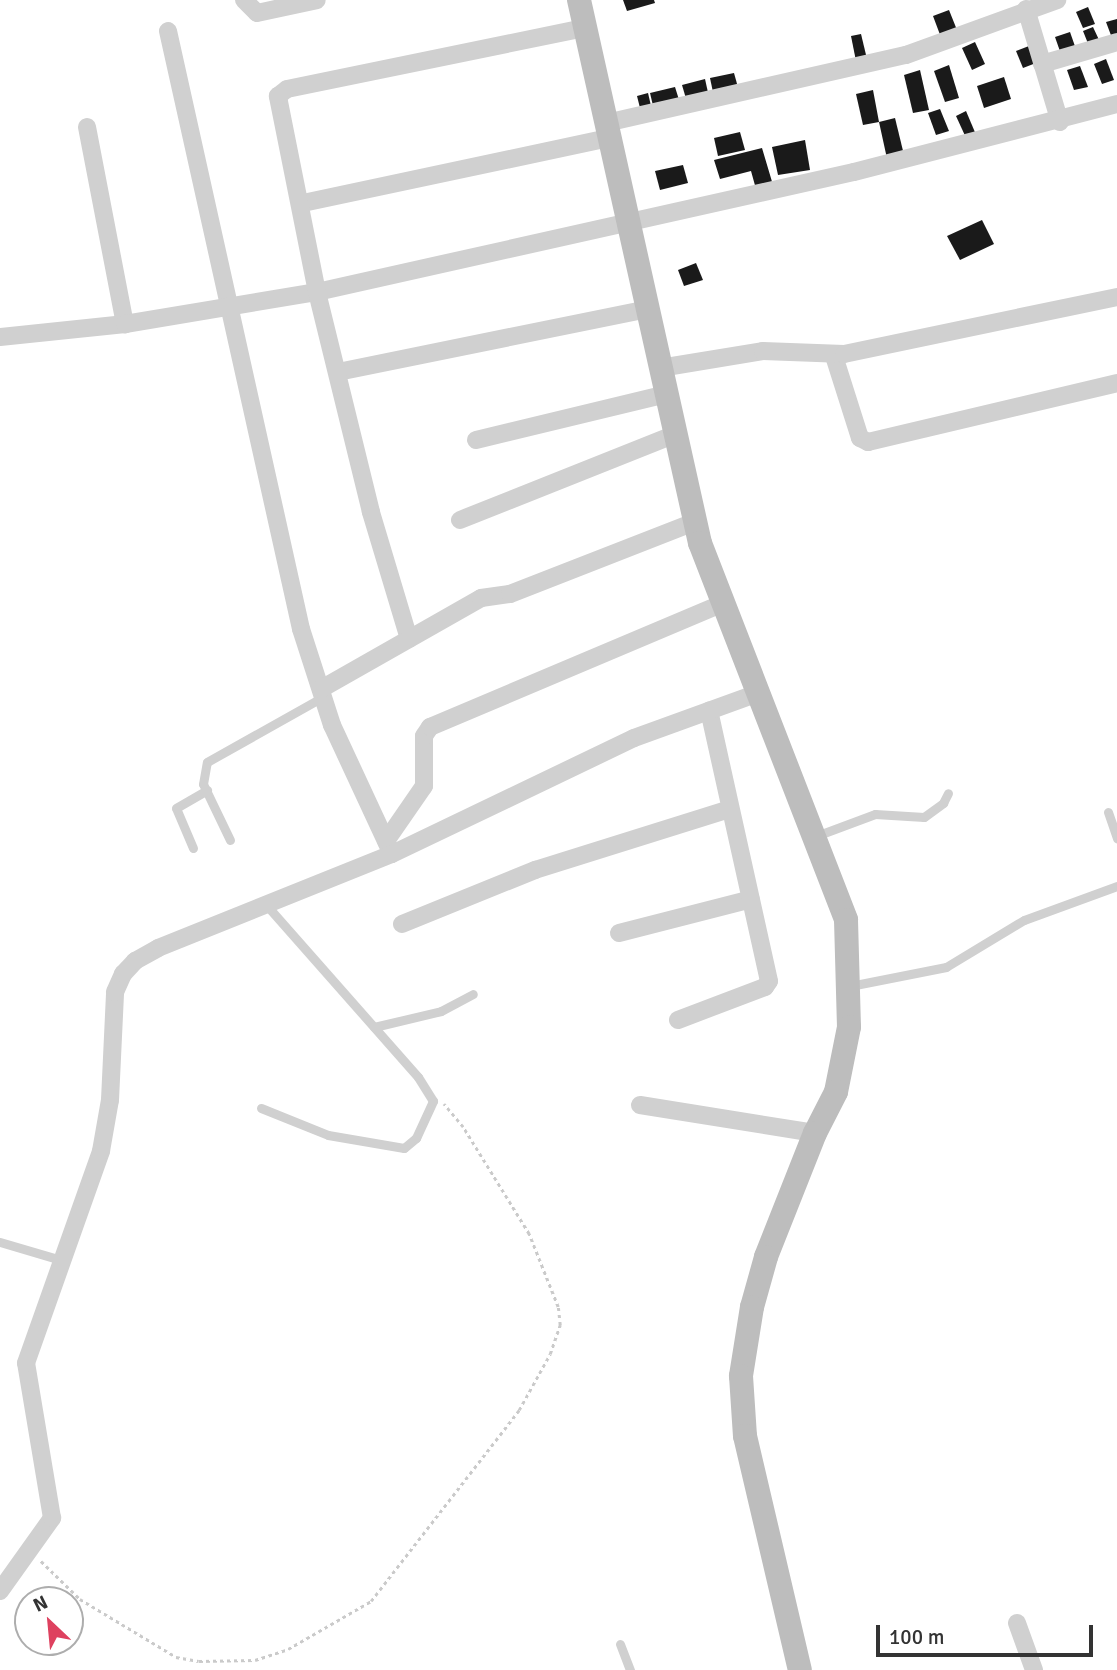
<!DOCTYPE html>
<html>
<head>
<meta charset="utf-8">
<style>
	body { margin:0 }
	#map { position:relative; width:1117px; height:1670px; overflow:hidden; background:#fff; font-family:Signika,sans-serif }
	div>[style] { position:absolute }
	[style*='--x'] { left:calc(var(--x)*1px); top:calc(var(--y)*1px); width:calc(var(--w)*1px); rotate:calc(var(--a)*1deg) }
	.building>* { inset:0; background:#1a1a1a }
	.path>* { height:2.5px; margin-top:-1.25px; transform-origin:0; background:repeating-linear-gradient(90deg,#cacaca 0 3.5px,transparent 0 7px) }
	.lane>* { height:9px; margin:-4.5px; padding:0 4.5px; transform-origin:4.5px; border-radius:4.5px; background:#d0d0d0 }
	.street>* { height:18px; margin:-9px; padding:0 9px; transform-origin:9px; border-radius:9px; background:#d0d0d0 }
	.secondary>* { height:24px; margin:-12px; padding:0 12px; transform-origin:12px; border-radius:12px; background:#bdbdbd }
	span { translate:-50% -50%; white-space:nowrap; text-align:center; line-height:1.15; -webkit-text-stroke:7px #fff; paint-order:stroke }
	.north { position:absolute; left:14px; top:1586px; width:70px; height:70px; box-sizing:border-box; background:#fff; border:2px solid #adadad; border-radius:50%; rotate:334deg; font-size:19px; font-weight:700; line-height:28px; text-align:center; color:#333 }
	.north::after { content:''; display:block; margin:auto; width:24px; height:32px; background:#de415f; clip-path:polygon(50% 0,100% 100%,50% 72%,0 100%) }
	.scale { position:absolute; left:876px; top:1625px; width:217px; height:32px; box-sizing:border-box; border:4px solid #333; border-top:0; padding-left:9px; font-size:21px; line-height:24px; white-space:nowrap; color:#333; -webkit-text-stroke:5px #fff; paint-order:stroke }
</style>
</head>
<body>
<div id="map">
	<div class="building">
		<i style="clip-path:polygon(623px 0,654px 0,655px 3px,627px 11px)"></i>
		<i style="clip-path:polygon(1088px 7px,1095px 24px,1083px 28px,1076px 12px)"></i>
		<i style="clip-path:polygon(949px 10px,959px 35px,942px 40px,933px 16px)"></i>
		<i style="clip-path:polygon(1117px 19px,1117px 37px,1112px 38px,1106px 22px)"></i>
		<i style="clip-path:polygon(1093px 27px,1100px 42px,1089px 46px,1083px 31px)"></i>
		<i style="clip-path:polygon(1070px 32px,1077px 52px,1062px 57px,1055px 37px)"></i>
		<i style="clip-path:polygon(861px 34px,867px 59px,856px 61px,851px 36px)"></i>
		<i style="clip-path:polygon(975px 42px,985px 64px,972px 70px,962px 48px)"></i>
		<i style="clip-path:polygon(1029px 46px,1036px 63px,1023px 68px,1016px 51px)"></i>
		<i style="clip-path:polygon(1106px 59px,1114px 80px,1102px 84px,1094px 64px)"></i>
		<i style="clip-path:polygon(949px 65px,959px 98px,945px 102px,934px 71px)"></i>
		<i style="clip-path:polygon(1080px 66px,1088px 87px,1074px 90px,1067px 70px)"></i>
		<i style="clip-path:polygon(920px 70px,929px 110px,913px 113px,904px 75px)"></i>
		<i style="clip-path:polygon(734px 73px,739px 91px,714px 97px,710px 78px)"></i>
		<i style="clip-path:polygon(1004px 77px,1011px 99px,984px 108px,977px 86px)"></i>
		<i style="clip-path:polygon(705px 79px,709px 97px,687px 102px,682px 85px)"></i>
		<i style="clip-path:polygon(675px 87px,680px 103px,654px 110px,650px 93px)"></i>
		<i style="clip-path:polygon(873px 90px,879px 122px,863px 125px,856px 94px)"></i>
		<i style="clip-path:polygon(648px 93px,652px 110px,641px 112px,637px 96px)"></i>
		<i style="clip-path:polygon(940px 109px,949px 131px,936px 135px,928px 113px)"></i>
		<i style="clip-path:polygon(966px 111px,977px 137px,967px 140px,956px 116px)"></i>
		<i style="clip-path:polygon(895px 118px,905px 159px,888px 163px,879px 122px)"></i>
		<i style="clip-path:polygon(740px 132px,745px 150px,718px 156px,714px 138px)"></i>
		<i style="clip-path:polygon(805px 140px,810px 170px,778px 175px,772px 147px)"></i>
		<i style="clip-path:polygon(762px 148px,773px 185px,756px 189px,751px 171px,720px 179px,714px 160px)"></i>
		<i style="clip-path:polygon(683px 165px,688px 183px,660px 190px,655px 171px)"></i>
		<i style="clip-path:polygon(982px 220px,994px 244px,960px 260px,947px 236px)"></i>
		<i style="clip-path:polygon(696px 263px,703px 280px,684px 286px,678px 270px)"></i>
	</div>
	<div class="path">
		<i style="--x:41;--y:1561;--w:54;--a:44.3"></i>
		<i style="--x:80;--y:1599;--w:112;--a:31.1"></i>
		<i style="--x:176;--y:1657;--w:23;--a:10"></i>
		<i style="--x:199;--y:1661;--w:56;--a:-1"></i>
		<i style="--x:255;--y:1660;--w:35;--a:-18"></i>
		<i style="--x:288;--y:1649;--w:96;--a:-30"></i>
		<i style="--x:371;--y:1601;--w:242;--a:-52.2"></i>
		<i style="--x:519;--y:1410;--w:64;--a:-61"></i>
		<i style="--x:550;--y:1354;--w:31;--a:-71"></i>
		<i style="--x:560;--y:1325;--w:18;--a:-96"></i>
		<i style="--x:558;--y:1307;--w:79;--a:-111.7"></i>
		<i style="--x:529;--y:1234;--w:126;--a:-121.7"></i>
		<i style="--x:463;--y:1127;--w:30;--a:-130"></i>
	</div>
	<div class="lane">
		<i style="--x:1108;--y:812;--w:28;--a:71"></i>
		<i style="--x:816;--y:836;--w:63;--a:-20.4"></i>
		<i style="--x:875;--y:814;--w:49;--a:3.5"></i>
		<i style="--x:924;--y:817;--w:24;--a:-36"></i>
		<i style="--x:943;--y:803;--w:11;--a:-63"></i>
		<i style="--x:230;--y:840;--w:62;--a:-115.7"></i>
		<i style="--x:203;--y:784;--w:22;--a:-80"></i>
		<i style="--x:207;--y:762;--w:133;--a:-29.3"></i>
		<i style="--x:193;--y:848;--w:43;--a:-113"></i>
		<i style="--x:176;--y:808;--w:36;--a:-30"></i>
		<i style="--x:850;--y:986;--w:98;--a:-11.2"></i>
		<i style="--x:946;--y:967;--w:91;--a:-31.1"></i>
		<i style="--x:1024;--y:920;--w:99;--a:-20.1"></i>
		<i style="--x:374;--y:1027;--w:69;--a:-13.4"></i>
		<i style="--x:441;--y:1011;--w:36;--a:-28"></i>
		<i style="--x:261;--y:1108;--w:72;--a:21.9"></i>
		<i style="--x:328;--y:1135;--w:77;--a:9.7"></i>
		<i style="--x:404;--y:1148;--w:16;--a:-40"></i>
		<i style="--x:416;--y:1138;--w:41;--a:-65.3"></i>
		<i style="--x:433;--y:1101;--w:28;--a:-122"></i>
		<i style="--x:418;--y:1077;--w:227;--a:-131.4"></i>
		<i style="--x:0;--y:1242;--w:64;--a:16.4"></i>
		<i style="--x:620;--y:1644;--w:28;--a:69"></i>
	</div>
	<div class="street">
		<i style="--x:244;--y:0;--w:18;--a:45"></i>
		<i style="--x:257;--y:13;--w:61;--a:-12.2"></i>
		<i style="--x:1026;--y:9;--w:118;--a:73.3"></i>
		<i style="--x:168;--y:31;--w:613;--a:77.46"></i>
		<i style="--x:301;--y:629;--w:101;--a:72.1"></i>
		<i style="--x:332;--y:725;--w:142;--a:65.1"></i>
		<i style="--x:1042;--y:64;--w:78;--a:-16.3"></i>
		<i style="--x:606;--y:123;--w:308;--a:-12.8"></i>
		<i style="--x:906;--y:55;--w:161;--a:-20"></i>
		<i style="--x:87;--y:127;--w:201;--a:79.1"></i>
		<i style="--x:303;--y:203;--w:313;--a:-12"></i>
		<i style="--x:0;--y:337;--w:126;--a:-5.9"></i>
		<i style="--x:125;--y:324;--w:195;--a:-9.5"></i>
		<i style="--x:317;--y:292;--w:550;--a:-12.6"></i>
		<i style="--x:854;--y:172;--w:272;--a:-14.5"></i>
		<i style="--x:834;--y:356;--w:86;--a:72.4"></i>
		<i style="--x:860;--y:438;--w:9;--a:27"></i>
		<i style="--x:868;--y:442;--w:256;--a:-13.3"></i>
		<i style="--x:660;--y:368;--w:104;--a:-9.4"></i>
		<i style="--x:763;--y:351;--w:81;--a:2.1"></i>
		<i style="--x:844;--y:354;--w:279;--a:-11.8"></i>
		<i style="--x:338;--y:372;--w:315;--a:-11.5"></i>
		<i style="--x:476;--y:440;--w:195;--a:-13.6"></i>
		<i style="--x:460;--y:520;--w:232;--a:-21.7"></i>
		<i style="--x:409;--y:639;--w:133;--a:-106.7"></i>
		<i style="--x:371;--y:512;--w:227;--a:-103.8"></i>
		<i style="--x:317;--y:292;--w:200;--a:-101.3"></i>
		<i style="--x:278;--y:96;--w:11;--a:-38"></i>
		<i style="--x:287;--y:89;--w:304;--a:-11.6"></i>
		<i style="--x:321;--y:689;--w:184;--a:-29.6"></i>
		<i style="--x:481;--y:598;--w:29;--a:-8"></i>
		<i style="--x:510;--y:594;--w:199;--a:-21.3"></i>
		<i style="--x:386;--y:841;--w:67;--a:-55.4"></i>
		<i style="--x:424;--y:786;--w:50;--a:-90"></i>
		<i style="--x:424;--y:736;--w:11;--a:-56"></i>
		<i style="--x:430;--y:727;--w:318;--a:-22.9"></i>
		<i style="--x:402;--y:924;--w:144;--a:-22.1"></i>
		<i style="--x:535;--y:870;--w:204;--a:-17.4"></i>
		<i style="--x:619;--y:933;--w:136;--a:-14.4"></i>
		<i style="--x:678;--y:1020;--w:93;--a:-20.8"></i>
		<i style="--x:765;--y:987;--w:7;--a:-56"></i>
		<i style="--x:769;--y:981;--w:277;--a:-102.5"></i>
		<i style="--x:640;--y:1105;--w:177;--a:9.1"></i>
		<i style="--x:0;--y:1591;--w:90;--a:-54.5"></i>
		<i style="--x:52;--y:1518;--w:157;--a:-99.5"></i>
		<i style="--x:26;--y:1363;--w:225;--a:-70.5"></i>
		<i style="--x:101;--y:1151;--w:52;--a:-80"></i>
		<i style="--x:110;--y:1100;--w:108;--a:-87.3"></i>
		<i style="--x:115;--y:992;--w:20;--a:-66"></i>
		<i style="--x:123;--y:974;--w:18;--a:-47"></i>
		<i style="--x:135;--y:961;--w:26;--a:-29"></i>
		<i style="--x:158;--y:948;--w:252;--a:-21.9"></i>
		<i style="--x:392;--y:854;--w:268;--a:-25.6"></i>
		<i style="--x:634;--y:738;--w:132;--a:-19.9"></i>
		<i style="--x:1017;--y:1623;--w:50;--a:70.1"></i>
	</div>
	<div class="secondary">
		<i style="--x:579;--y:0;--w:556;--a:77.44"></i>
		<i style="--x:700;--y:543;--w:404;--a:68.8"></i>
		<i style="--x:846;--y:920;--w:107;--a:88.4"></i>
		<i style="--x:849;--y:1027;--w:66;--a:101.3"></i>
		<i style="--x:836;--y:1092;--w:46;--a:117.1"></i>
		<i style="--x:815;--y:1133;--w:133;--a:111.6"></i>
		<i style="--x:766;--y:1257;--w:52;--a:105.6"></i>
		<i style="--x:752;--y:1307;--w:70;--a:99.1"></i>
		<i style="--x:741;--y:1376;--w:60;--a:86.2"></i>
		<i style="--x:745;--y:1436;--w:240;--a:76.8"></i>
	</div>
	<div class="north">N</div>
	<div class="scale">100 m</div>
</div>
</body>
</html>
